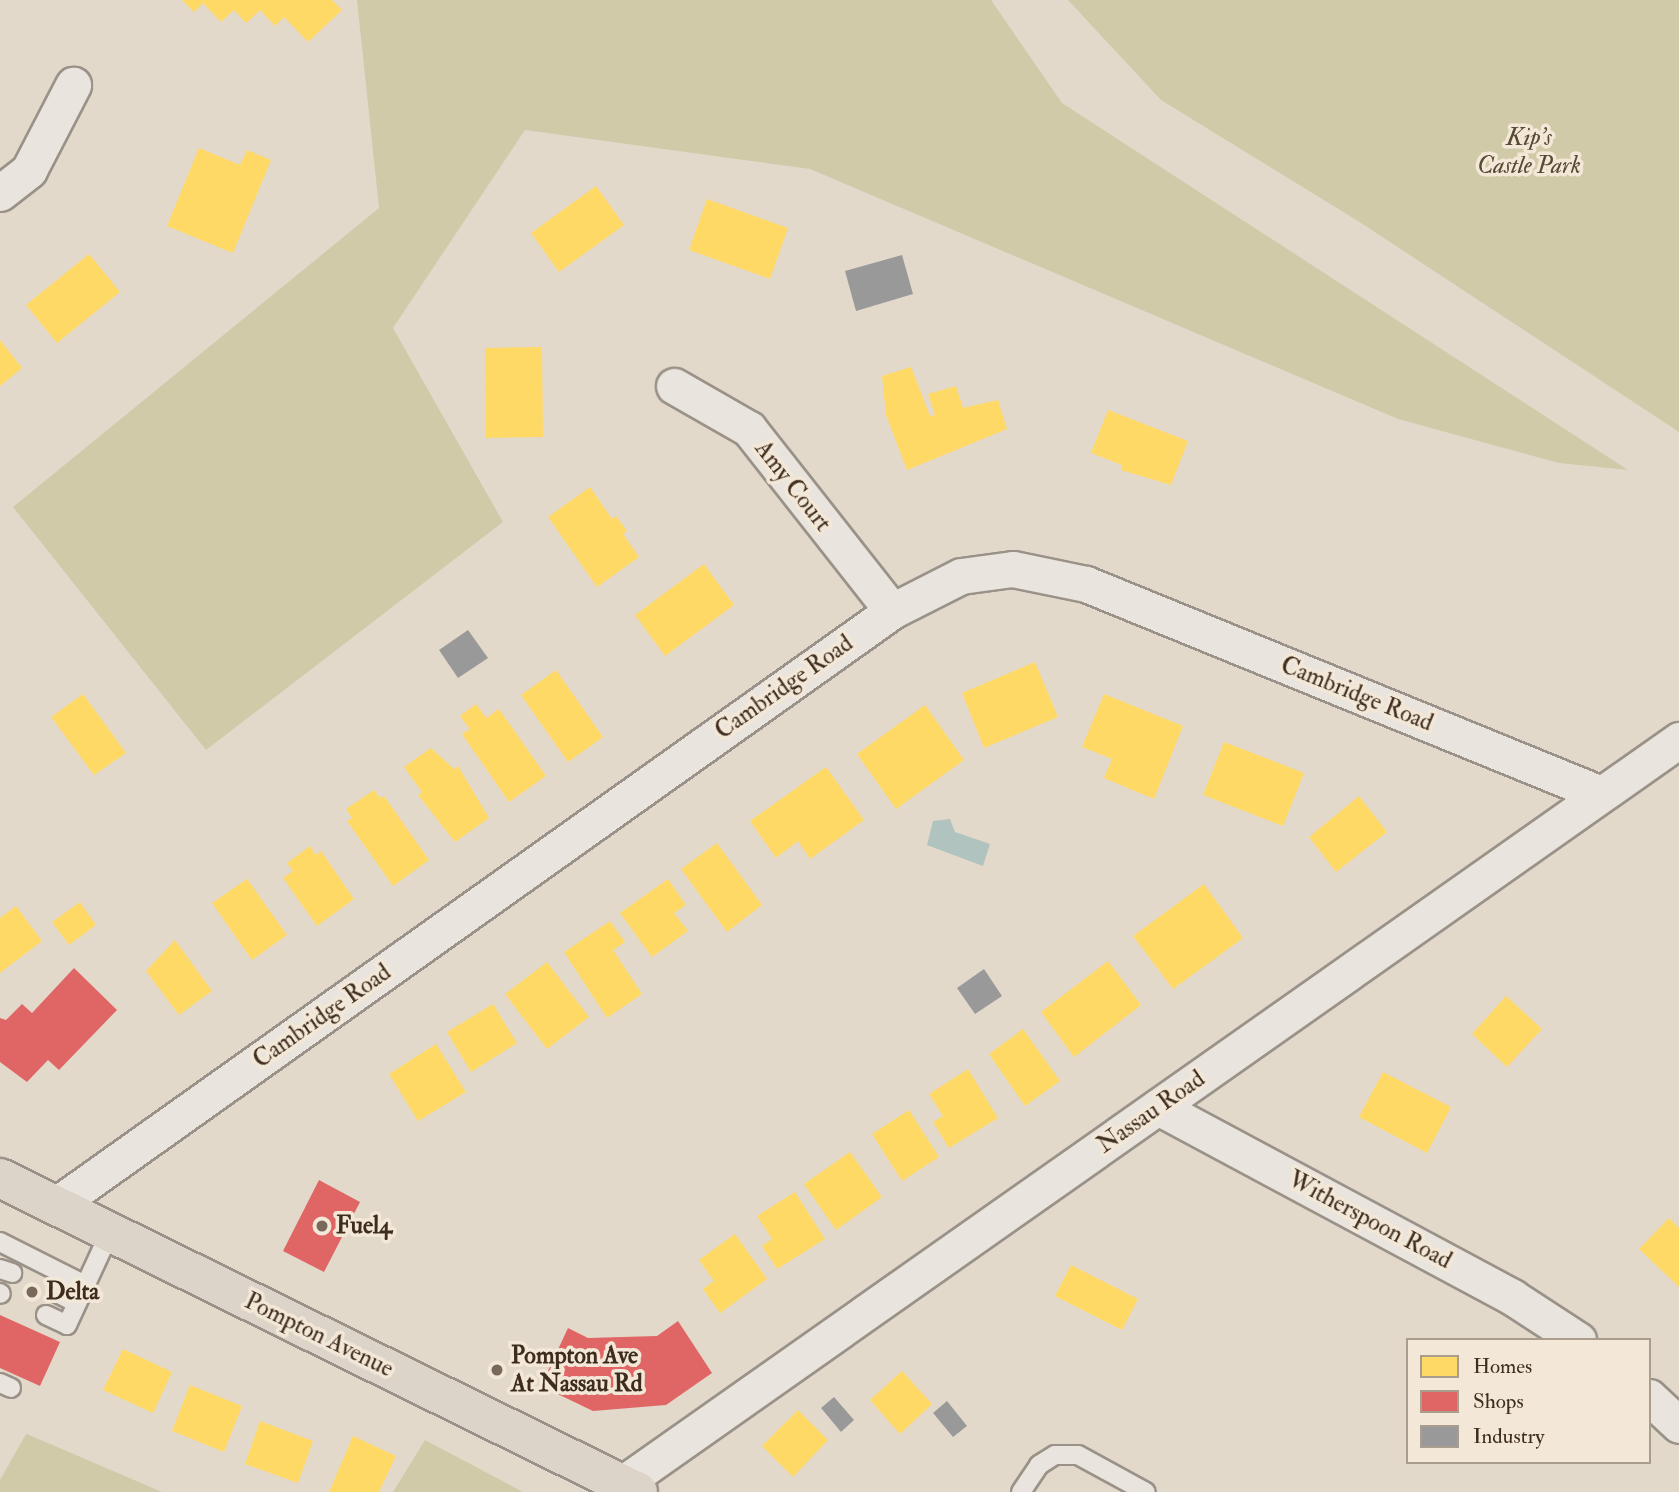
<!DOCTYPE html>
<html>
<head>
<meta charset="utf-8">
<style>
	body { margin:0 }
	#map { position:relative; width:1679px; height:1492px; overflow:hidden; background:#e3d9cb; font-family:"IM FELL Double Pica",serif }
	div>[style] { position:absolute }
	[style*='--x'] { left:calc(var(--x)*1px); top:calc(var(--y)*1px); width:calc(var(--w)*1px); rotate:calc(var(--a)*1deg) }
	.green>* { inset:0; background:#d0caa9 }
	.water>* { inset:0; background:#b0c3be }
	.homes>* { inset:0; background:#ffd966 }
	.shops>* { inset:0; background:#e06666 }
	.industry>* { inset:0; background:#999 }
	.roads { filter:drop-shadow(2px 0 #9a9288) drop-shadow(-2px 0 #9a9288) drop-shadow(0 2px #9a9288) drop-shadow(0 -2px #9a9288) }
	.lane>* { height:18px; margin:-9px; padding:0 9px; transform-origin:9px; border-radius:9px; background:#e9e4dd }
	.street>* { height:35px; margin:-17.5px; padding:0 17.5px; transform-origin:17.5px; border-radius:17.5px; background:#e9e4dd }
	.primary>* { height:38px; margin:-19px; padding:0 19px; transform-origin:19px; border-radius:19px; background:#dcd4c8 }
	.dots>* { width:19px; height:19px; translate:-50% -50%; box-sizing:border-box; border:4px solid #f3e8d7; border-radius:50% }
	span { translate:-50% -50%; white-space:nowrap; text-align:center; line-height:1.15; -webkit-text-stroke:7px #f3e8d7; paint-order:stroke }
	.park-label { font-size:24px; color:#584934; font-style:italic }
	.street-label { font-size:24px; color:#3e2c1e }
	.poi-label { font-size:24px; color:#3e2c1e; font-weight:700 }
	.left { translate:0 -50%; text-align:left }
	.legend { position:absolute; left:1406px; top:1338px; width:245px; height:126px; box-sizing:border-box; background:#f3e8d7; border:2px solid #ab9d8d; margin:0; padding:9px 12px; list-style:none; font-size:21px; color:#3e2c1e }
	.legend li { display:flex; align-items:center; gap:14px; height:35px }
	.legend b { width:35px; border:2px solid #ab9d8d }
</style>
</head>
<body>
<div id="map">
	<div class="green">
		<i style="clip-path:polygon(357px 0,991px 0,1062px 103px,1628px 470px,1559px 463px,1398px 419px,810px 169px,525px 130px,393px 328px,503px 522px,206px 750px,13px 507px,379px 208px)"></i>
		<i style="clip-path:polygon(1068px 0,1679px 0,1679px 432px,1358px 221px,1161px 100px)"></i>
		<i style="clip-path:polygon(26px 1434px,27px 1434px,162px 1492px,0 1492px,0 1480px)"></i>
		<i style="clip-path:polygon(425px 1440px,523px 1492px,393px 1492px)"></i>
	</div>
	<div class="water">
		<i style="clip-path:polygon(950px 819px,955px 832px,990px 844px,983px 866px,927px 845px,933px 821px)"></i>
	</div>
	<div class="homes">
		<i style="clip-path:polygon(182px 0,332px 0,342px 10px,308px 42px,284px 17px,275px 26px,260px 10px,246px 23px,234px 10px,221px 22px,203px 3px,194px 12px)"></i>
		<i style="clip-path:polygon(199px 148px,240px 165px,247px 150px,271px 160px,233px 253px,167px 226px)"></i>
		<i style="clip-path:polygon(596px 186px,624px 225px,559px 272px,531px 233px)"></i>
		<i style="clip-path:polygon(707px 199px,788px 228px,770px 279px,689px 250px)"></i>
		<i style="clip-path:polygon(89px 254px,120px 292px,57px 343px,26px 305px)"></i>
		<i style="clip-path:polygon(0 340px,22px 368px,0 386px)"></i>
		<i style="clip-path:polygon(542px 347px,543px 437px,486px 438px,485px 348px)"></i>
		<i style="clip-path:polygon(911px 367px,930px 416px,935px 415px,928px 394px,956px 386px,963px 408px,998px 400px,1007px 429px,907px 470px,886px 415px,882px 376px)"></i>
		<i style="clip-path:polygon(1108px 410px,1188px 441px,1171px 485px,1121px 470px,1122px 465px,1091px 453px)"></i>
		<i style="clip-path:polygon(590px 487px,612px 519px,616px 516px,627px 531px,623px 534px,639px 557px,597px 587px,548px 517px)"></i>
		<i style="clip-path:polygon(704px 564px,734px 605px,665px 656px,635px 615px)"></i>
		<i style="clip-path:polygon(1035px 662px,1058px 717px,984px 748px,962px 693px)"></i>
		<i style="clip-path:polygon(556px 670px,603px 737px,568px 762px,521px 695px)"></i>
		<i style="clip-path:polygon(83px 694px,126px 753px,94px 775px,51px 717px)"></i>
		<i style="clip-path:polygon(1104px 694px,1183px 726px,1154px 799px,1104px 778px,1112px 759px,1082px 747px)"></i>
		<i style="clip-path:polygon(476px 704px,486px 718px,499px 709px,546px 776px,509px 802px,462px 734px,470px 729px,460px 716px)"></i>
		<i style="clip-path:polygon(925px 705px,964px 760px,896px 809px,857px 754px)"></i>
		<i style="clip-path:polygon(1224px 742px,1304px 773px,1283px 826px,1203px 795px)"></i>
		<i style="clip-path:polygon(431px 748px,454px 769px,458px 766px,489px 818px,455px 842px,418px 795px,422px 792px,404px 767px)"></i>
		<i style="clip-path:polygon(826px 767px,864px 820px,810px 859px,798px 841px,776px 858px,750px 821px)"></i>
		<i style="clip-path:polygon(374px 790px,380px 798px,384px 796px,429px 860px,393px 886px,347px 821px,352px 818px,346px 809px)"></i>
		<i style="clip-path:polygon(1359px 796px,1387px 832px,1336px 872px,1309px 837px)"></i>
		<i style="clip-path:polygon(717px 843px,762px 905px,727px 932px,681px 869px)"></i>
		<i style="clip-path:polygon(310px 846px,316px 855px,321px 851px,354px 899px,317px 926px,283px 878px,293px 871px,287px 863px)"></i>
		<i style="clip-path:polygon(247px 879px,287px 935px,252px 960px,212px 903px)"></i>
		<i style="clip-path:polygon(668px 879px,686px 905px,674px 913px,688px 931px,652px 957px,620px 913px)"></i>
		<i style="clip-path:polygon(1204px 884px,1243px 938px,1173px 989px,1133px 936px)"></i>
		<i style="clip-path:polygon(80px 902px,96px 925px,69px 945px,52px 922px)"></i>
		<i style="clip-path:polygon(16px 906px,42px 941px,0 973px,0 918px)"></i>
		<i style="clip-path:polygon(610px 921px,625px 942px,613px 950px,642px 994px,607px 1018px,564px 952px)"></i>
		<i style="clip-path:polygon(175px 940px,212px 991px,179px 1015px,146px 971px)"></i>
		<i style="clip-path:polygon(1108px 961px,1141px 1005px,1074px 1057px,1041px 1012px)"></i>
		<i style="clip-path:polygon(547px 962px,589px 1017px,547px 1049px,505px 994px)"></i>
		<i style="clip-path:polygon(1506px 996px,1542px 1029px,1507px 1067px,1472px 1034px)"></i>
		<i style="clip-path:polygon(493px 1004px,517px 1043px,471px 1072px,447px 1032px)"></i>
		<i style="clip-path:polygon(1023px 1029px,1060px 1081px,1025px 1106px,989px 1054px)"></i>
		<i style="clip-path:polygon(436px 1044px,466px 1092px,418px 1121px,389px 1074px)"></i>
		<i style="clip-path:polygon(968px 1069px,998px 1118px,949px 1148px,933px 1122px,943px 1116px,929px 1094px)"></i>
		<i style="clip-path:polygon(1383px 1072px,1451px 1107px,1427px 1153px,1359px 1117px)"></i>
		<i style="clip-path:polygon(909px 1110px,939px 1157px,902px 1181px,872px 1134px)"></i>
		<i style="clip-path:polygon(850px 1152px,882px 1197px,836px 1230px,804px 1184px)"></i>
		<i style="clip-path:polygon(795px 1192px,825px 1239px,777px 1269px,762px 1246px,772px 1239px,757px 1216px)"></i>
		<i style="clip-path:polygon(1669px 1218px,1679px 1228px,1679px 1287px,1639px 1249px)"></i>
		<i style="clip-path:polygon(735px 1234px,767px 1279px,720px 1313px,703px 1289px,714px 1281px,699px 1260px)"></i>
		<i style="clip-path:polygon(1071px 1265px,1138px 1299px,1122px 1330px,1055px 1296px)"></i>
		<i style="clip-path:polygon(123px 1349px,172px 1372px,153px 1413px,103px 1390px)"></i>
		<i style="clip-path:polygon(902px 1371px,932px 1404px,900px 1434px,870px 1400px)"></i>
		<i style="clip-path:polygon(190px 1385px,242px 1406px,224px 1452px,172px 1431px)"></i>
		<i style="clip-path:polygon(798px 1410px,828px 1440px,793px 1477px,762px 1446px)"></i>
		<i style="clip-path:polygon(260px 1421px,313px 1441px,298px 1483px,245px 1464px)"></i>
		<i style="clip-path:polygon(353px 1436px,396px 1456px,379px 1492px,329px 1492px)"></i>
	</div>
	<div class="shops">
		<i style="clip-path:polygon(74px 968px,117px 1010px,59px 1070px,48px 1060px,27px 1082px,0 1062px,0 1018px,6px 1020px,22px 1004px,32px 1013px)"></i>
		<i style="clip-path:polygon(319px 1180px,360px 1202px,324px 1272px,283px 1251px)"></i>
		<i style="clip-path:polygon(0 1315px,60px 1342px,40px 1386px,0 1368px)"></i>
		<i style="clip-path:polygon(678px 1321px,712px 1373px,666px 1405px,593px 1411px,541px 1386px,568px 1328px,588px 1338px,657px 1336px)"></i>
	</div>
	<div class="industry">
		<i style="clip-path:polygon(902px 255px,913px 294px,856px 311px,845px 271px)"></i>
		<i style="clip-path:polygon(468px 630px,488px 658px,458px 678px,439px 650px)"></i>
		<i style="clip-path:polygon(984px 969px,1002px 996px,975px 1014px,957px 988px)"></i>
		<i style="clip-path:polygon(834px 1397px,854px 1420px,841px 1432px,821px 1408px)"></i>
		<i style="clip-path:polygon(947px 1401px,967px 1426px,953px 1437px,933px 1413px)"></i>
	</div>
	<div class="roads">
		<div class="lane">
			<i style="--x:0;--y:1242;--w:95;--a:26.8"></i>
			<i style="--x:0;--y:1269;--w:13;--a:18"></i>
			<i style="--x:0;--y:1293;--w:1;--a:45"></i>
			<i style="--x:57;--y:1293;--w:22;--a:27"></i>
			<i style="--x:46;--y:1315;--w:23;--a:25"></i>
			<i style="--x:67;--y:1325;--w:102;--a:-65.2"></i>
			<i style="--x:0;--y:1383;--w:12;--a:24"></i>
			<i style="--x:1021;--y:1492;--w:32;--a:-56"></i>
			<i style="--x:1039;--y:1465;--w:19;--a:-32"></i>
			<i style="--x:1055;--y:1455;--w:23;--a:0"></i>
			<i style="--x:1078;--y:1455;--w:77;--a:28.6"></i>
		</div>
		<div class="street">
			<i style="--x:0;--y:193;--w:37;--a:-38"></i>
			<i style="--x:29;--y:170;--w:96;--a:-62.6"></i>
			<i style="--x:674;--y:386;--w:86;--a:29.8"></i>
			<i style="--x:749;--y:429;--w:231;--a:51.8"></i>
			<i style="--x:1158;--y:1107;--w:402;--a:28.2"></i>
			<i style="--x:1512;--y:1297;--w:79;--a:33.1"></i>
			<i style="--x:56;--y:1205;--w:1026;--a:-35.39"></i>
			<i style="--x:892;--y:611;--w:77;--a:-26.9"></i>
			<i style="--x:961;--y:576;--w:52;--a:-7.7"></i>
			<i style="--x:1013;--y:569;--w:75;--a:11.6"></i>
			<i style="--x:1086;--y:584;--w:556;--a:22.18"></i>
			<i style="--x:1649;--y:1397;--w:41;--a:43"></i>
			<i style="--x:622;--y:1484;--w:1293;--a:-35.14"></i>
		</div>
		<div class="primary">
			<i style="--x:0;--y:1178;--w:711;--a:26.2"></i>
		</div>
	</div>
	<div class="dots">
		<i style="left:322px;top:1226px;background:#78695b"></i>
		<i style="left:32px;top:1292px;background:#78695b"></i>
		<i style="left:497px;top:1370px;background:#78695b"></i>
	</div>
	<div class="park-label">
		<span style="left:1529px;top:152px">Kip's<br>Castle Park</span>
	</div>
	<div class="street-label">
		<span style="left:793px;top:486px;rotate:52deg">Amy Court</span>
		<span style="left:784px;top:687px;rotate:-35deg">Cambridge Road</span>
		<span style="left:1357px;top:694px;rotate:22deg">Cambridge Road</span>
		<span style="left:322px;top:1016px;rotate:-35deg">Cambridge Road</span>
		<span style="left:1151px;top:1112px;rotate:-35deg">Nassau Road</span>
		<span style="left:1370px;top:1220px;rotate:28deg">Witherspoon Road</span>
		<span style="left:319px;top:1335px;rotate:26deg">Pompton Avenue</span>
	</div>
	<div class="poi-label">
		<span class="left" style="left:336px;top:1226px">Fuel4</span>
		<span class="left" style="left:46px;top:1292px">Delta</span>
		<span class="left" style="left:511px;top:1370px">Pompton Ave<br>At Nassau Rd</span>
	</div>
	<ul class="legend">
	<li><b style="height:19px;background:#ffd966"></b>Homes</li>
	<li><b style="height:19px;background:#e06666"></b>Shops</li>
	<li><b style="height:19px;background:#999"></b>Industry</li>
	</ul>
</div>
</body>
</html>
